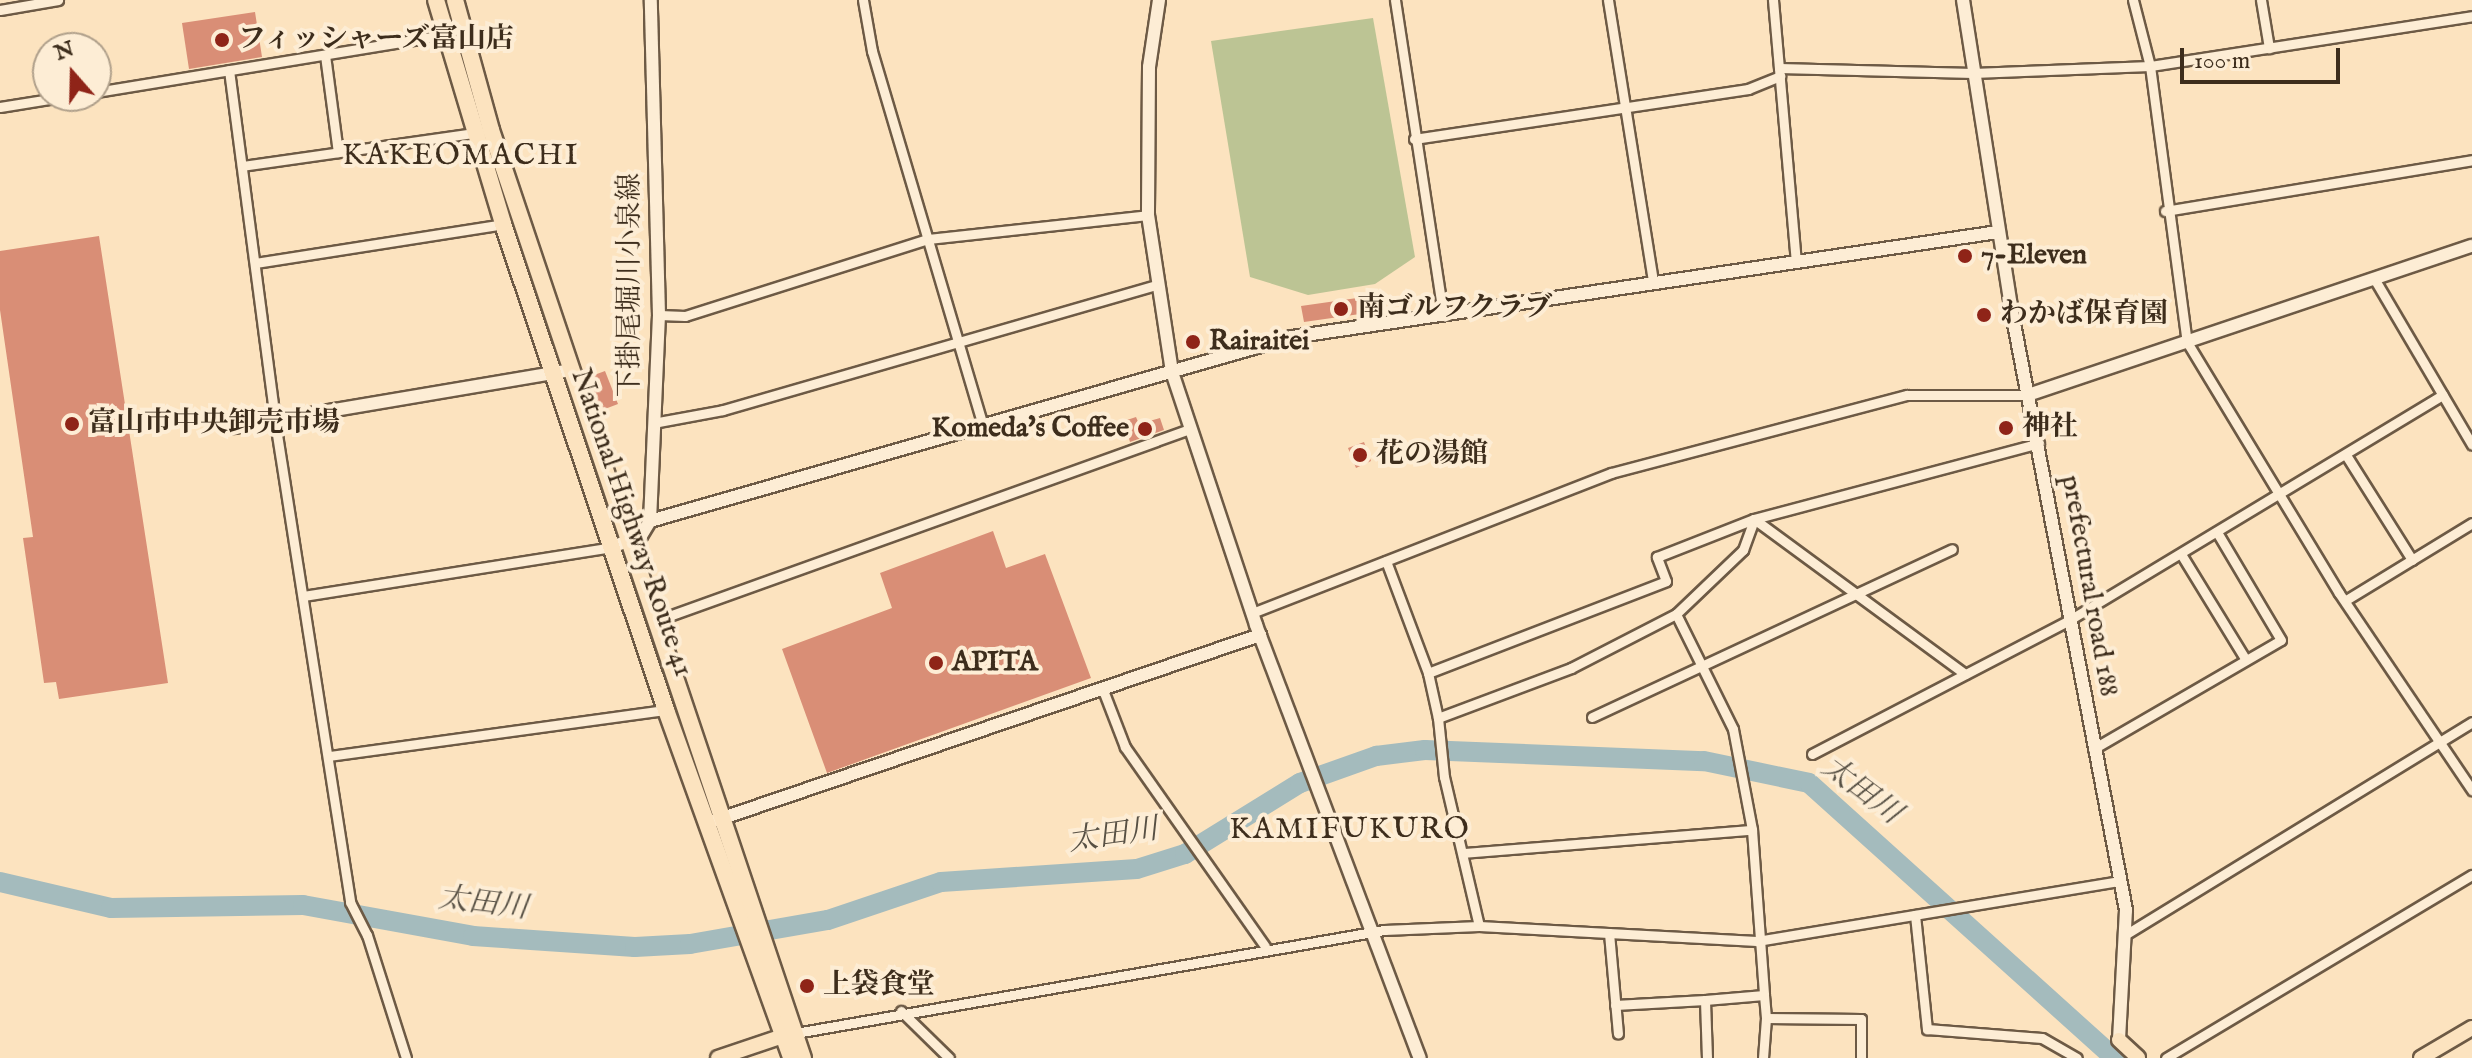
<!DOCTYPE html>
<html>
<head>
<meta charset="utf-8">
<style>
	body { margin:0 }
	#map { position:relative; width:2472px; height:1058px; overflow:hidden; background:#fce3bf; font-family:"IM FELL English","Noto Serif JP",serif }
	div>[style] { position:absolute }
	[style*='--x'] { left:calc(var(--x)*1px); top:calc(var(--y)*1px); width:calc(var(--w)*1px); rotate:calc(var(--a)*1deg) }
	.green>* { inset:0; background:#bcc494 }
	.river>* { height:20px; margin:-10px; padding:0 10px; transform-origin:10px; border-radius:10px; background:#a4bbbd }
	.building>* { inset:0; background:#d98e76 }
	.roads { filter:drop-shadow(2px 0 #6d5a45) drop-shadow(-2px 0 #6d5a45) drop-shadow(0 2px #6d5a45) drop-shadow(0 -2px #6d5a45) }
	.street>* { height:9px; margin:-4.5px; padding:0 4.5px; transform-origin:4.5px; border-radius:4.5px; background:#fdedd5 }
	.secondary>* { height:12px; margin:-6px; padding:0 6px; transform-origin:6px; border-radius:6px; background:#fdedd5 }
	.primary>* { height:14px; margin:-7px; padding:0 7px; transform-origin:7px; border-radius:7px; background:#fce3bf }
	.highway>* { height:16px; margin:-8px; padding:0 8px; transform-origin:8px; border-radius:8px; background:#fce3bf }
	.dots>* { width:22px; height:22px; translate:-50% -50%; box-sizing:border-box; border:4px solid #fdedd5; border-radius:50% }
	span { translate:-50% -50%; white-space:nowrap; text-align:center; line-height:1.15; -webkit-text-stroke:8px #fdedd5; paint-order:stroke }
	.poi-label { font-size:28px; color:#3d2d1c; font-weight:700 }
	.left { translate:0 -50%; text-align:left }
	.right { translate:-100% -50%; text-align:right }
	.street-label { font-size:28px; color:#3d2d1c }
	.neighbourhood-label { font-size:30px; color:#3d2d1c; letter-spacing:2px }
	.water-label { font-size:30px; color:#575044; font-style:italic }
	.north { position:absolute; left:32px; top:32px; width:80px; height:80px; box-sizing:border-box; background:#fdedd5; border:2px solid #b0a08b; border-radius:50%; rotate:340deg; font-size:22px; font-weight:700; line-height:32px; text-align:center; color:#3d2d1c }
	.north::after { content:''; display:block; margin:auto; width:28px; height:36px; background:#8f2418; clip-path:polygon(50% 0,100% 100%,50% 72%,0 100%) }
	.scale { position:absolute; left:2180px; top:48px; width:160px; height:36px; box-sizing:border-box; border:4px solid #3d2d1c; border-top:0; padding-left:10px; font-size:24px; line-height:28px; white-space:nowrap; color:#3d2d1c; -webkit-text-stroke:6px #fdedd5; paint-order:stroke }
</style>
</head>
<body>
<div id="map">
	<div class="green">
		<i style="clip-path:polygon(1373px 18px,1415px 257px,1375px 284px,1308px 295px,1250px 277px,1211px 41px)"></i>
	</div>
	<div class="river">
		<i style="--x:0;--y:882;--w:114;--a:13.2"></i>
		<i style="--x:111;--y:908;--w:192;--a:-0.9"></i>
		<i style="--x:303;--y:905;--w:173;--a:10.3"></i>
		<i style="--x:473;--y:936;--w:162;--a:3.9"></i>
		<i style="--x:635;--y:947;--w:55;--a:-3.1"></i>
		<i style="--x:690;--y:944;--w:140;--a:-9.9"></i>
		<i style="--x:828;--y:920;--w:119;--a:-18.6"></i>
		<i style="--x:941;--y:882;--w:196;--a:-3.8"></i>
		<i style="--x:1137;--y:869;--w:50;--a:-17.4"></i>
		<i style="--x:1185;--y:854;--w:135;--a:-31.7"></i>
		<i style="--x:1300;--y:783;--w:81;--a:-19.6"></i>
		<i style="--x:1376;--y:756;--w:49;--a:-7"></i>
		<i style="--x:1425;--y:750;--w:279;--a:2.3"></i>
		<i style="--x:1704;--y:761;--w:107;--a:11.8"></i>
		<i style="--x:1809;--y:783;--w:411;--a:42"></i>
	</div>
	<div class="building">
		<i style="clip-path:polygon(255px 12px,262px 57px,189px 69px,182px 23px)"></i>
		<i style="clip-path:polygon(99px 236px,168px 683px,59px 699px,56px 682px,44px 683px,23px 538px,33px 537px,0 310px,0 251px)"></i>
		<i style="clip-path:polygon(1378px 295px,1381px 311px,1304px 322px,1301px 306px)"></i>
		<i style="clip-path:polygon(605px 371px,618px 404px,597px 412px,586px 378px)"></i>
		<i style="clip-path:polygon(1136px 417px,1139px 424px,1160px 418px,1164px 430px,1130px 442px,1124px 421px)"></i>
		<i style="clip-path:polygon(1364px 442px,1371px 461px,1356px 468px,1348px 448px)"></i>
		<i style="clip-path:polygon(993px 531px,1006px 568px,1045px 554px,1091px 678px,827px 773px,782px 649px,892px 608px,880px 573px)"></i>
	</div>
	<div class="roads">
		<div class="street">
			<i style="--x:863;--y:0;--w:52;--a:80"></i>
			<i style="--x:872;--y:51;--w:390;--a:73.5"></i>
			<i style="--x:1395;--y:0;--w:318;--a:81.3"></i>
			<i style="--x:1608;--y:0;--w:285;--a:80.9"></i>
			<i style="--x:1773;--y:0;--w:263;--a:85"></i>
			<i style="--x:2133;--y:0;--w:68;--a:75.6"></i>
			<i style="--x:2150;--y:66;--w:278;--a:82.4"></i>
			<i style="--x:2187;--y:342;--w:293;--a:58.8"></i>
			<i style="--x:2339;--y:593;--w:238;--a:56"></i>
			<i style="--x:2261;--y:0;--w:49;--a:80.5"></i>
			<i style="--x:0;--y:10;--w:59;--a:-9.8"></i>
			<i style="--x:325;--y:55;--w:98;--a:82.4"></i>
			<i style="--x:1779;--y:68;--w:194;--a:1.5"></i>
			<i style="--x:1973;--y:73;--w:177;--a:-2.3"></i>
			<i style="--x:2150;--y:66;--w:326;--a:-8.8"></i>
			<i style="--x:229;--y:70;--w:361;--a:82.5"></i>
			<i style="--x:276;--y:428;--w:480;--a:81.1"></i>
			<i style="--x:350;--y:902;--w:37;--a:63"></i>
			<i style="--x:367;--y:935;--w:129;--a:72.4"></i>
			<i style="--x:96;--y:92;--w:354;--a:-9.3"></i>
			<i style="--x:0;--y:107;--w:70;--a:-9.1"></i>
			<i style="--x:1414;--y:139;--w:338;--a:-8.5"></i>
			<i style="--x:1748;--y:89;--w:35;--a:-22"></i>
			<i style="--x:242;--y:166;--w:234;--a:-8.1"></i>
			<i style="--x:2165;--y:211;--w:311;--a:-9.4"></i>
			<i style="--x:255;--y:263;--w:251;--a:-8.9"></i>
			<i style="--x:2375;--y:280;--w:191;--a:59.5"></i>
			<i style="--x:659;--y:315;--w:26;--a:2"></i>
			<i style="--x:685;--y:316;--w:255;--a:-17.6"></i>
			<i style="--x:928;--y:239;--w:221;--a:-6.2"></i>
			<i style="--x:653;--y:423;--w:71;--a:-10.5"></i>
			<i style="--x:723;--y:410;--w:448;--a:-16.1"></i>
			<i style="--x:2346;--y:455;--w:124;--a:57.8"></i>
			<i style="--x:2181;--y:554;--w:124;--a:58.5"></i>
			<i style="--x:1386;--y:561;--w:120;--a:69.4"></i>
			<i style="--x:1428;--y:673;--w:46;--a:77.5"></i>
			<i style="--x:303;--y:596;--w:313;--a:-9"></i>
			<i style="--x:2346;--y:600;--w:148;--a:-31.4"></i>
			<i style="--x:1252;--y:613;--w:385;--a:-21.3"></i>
			<i style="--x:1611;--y:473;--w:306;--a:-14.8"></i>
			<i style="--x:1907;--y:395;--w:121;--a:0"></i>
			<i style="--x:1676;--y:614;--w:93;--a:-43.7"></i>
			<i style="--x:1743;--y:550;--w:33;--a:-70"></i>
			<i style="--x:1754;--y:519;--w:262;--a:36.3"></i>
			<i style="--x:655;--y:621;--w:565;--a:-19.75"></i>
			<i style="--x:1428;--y:673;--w:255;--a:-21.1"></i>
			<i style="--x:1666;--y:581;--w:26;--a:-111"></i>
			<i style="--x:1657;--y:557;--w:104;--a:-21.4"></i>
			<i style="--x:1754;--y:519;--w:295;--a:-14.9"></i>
			<i style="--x:1103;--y:690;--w:61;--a:68.9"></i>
			<i style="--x:1125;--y:747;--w:243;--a:54.9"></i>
			<i style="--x:1592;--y:717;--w:397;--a:-25"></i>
			<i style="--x:2093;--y:749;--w:217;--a:-30.1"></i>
			<i style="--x:2281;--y:640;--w:126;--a:-120.7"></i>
			<i style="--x:1812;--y:754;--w:292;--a:-27.5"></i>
			<i style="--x:2071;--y:619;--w:434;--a:-31.1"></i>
			<i style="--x:329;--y:756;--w:340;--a:-7.8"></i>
			<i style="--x:1463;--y:853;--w:290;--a:-4.6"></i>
			<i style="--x:1915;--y:915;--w:115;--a:84"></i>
			<i style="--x:1927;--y:1029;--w:115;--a:4.5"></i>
			<i style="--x:2042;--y:1038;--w:40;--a:29.7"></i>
			<i style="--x:1479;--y:926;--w:153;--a:-103.2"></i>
			<i style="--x:1444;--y:777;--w:59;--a:-95.8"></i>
			<i style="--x:1438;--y:718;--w:142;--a:-20.6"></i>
			<i style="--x:1571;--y:668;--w:118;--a:-27.2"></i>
			<i style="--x:1676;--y:614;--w:128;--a:63.6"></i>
			<i style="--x:1733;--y:729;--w:103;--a:79.3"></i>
			<i style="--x:1752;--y:830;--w:165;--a:85.8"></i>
			<i style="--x:1609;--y:933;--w:101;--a:84.9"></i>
			<i style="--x:2128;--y:933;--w:404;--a:-31.5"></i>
			<i style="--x:1615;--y:1005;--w:90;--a:-3.2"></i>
			<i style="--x:901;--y:1011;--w:67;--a:44.4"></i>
			<i style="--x:790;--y:1034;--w:603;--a:-9.93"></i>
			<i style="--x:1384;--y:930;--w:95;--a:-2.4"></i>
			<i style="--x:1479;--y:926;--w:278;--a:3.1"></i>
			<i style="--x:1757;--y:941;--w:368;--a:-9.4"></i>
			<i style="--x:1707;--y:1058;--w:58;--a:-92"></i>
			<i style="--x:1705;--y:1000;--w:59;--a:-4.8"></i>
			<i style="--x:1764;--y:995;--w:23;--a:85"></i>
			<i style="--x:1763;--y:1058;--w:40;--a:-85.7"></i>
			<i style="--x:1766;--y:1018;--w:95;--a:0.6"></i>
			<i style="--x:1861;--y:1019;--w:39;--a:90"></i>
			<i style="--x:2166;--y:1058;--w:357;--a:-30.9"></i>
		</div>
		<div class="secondary">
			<i style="--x:1159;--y:0;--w:68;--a:98.5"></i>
			<i style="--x:1149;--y:67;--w:148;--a:90.4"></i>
			<i style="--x:1148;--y:215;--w:159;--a:81.3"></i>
			<i style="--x:1172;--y:372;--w:267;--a:71.6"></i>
			<i style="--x:1256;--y:625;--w:463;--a:69.3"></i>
			<i style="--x:1963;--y:0;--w:317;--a:81.1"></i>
			<i style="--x:2012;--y:313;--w:608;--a:79.19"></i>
			<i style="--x:2126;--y:910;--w:130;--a:93.1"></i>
			<i style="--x:2028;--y:395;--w:468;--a:-18.6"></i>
			<i style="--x:234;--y:427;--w:341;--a:-9.6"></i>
			<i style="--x:650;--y:521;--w:668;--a:-15.99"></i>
			<i style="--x:1292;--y:337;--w:714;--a:-8.46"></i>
			<i style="--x:612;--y:547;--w:31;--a:-21"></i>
			<i style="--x:641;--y:536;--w:17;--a:-59"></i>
			<i style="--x:650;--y:521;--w:206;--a:-87.5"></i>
			<i style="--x:659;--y:315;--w:315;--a:-91.5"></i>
			<i style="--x:714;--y:821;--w:577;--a:-18.81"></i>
		</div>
		<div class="primary">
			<i style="--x:2119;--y:1040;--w:26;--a:43"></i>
			<i style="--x:718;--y:1058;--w:69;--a:-18.7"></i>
			<i style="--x:2421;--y:1058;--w:59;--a:-30.5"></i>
		</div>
		<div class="highway">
			<i style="--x:436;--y:0;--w:234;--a:73.3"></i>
			<i style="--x:503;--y:224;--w:513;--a:71.46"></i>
			<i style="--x:666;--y:710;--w:370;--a:70.2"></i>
			<i style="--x:455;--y:0;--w:135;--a:74.5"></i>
			<i style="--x:491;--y:130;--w:979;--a:71.42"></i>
		</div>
	</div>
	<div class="dots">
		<i style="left:222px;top:40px;background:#8f2418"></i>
		<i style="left:1965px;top:256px;background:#8f2418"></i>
		<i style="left:1341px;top:309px;background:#8f2418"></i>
		<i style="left:1984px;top:315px;background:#8f2418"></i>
		<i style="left:1193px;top:342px;background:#8f2418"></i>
		<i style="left:72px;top:424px;background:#8f2418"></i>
		<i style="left:2006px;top:428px;background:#8f2418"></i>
		<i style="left:1145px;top:429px;background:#8f2418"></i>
		<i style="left:1360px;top:455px;background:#8f2418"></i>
		<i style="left:936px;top:663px;background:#8f2418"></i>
		<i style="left:807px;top:986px;background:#8f2418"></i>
	</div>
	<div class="poi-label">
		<span class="left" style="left:238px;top:40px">フィッシャーズ富山店</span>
		<span class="left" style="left:1981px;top:256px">7-Eleven</span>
		<span class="left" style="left:1357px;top:309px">南ゴルフクラブ</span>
		<span class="left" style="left:2000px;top:315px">わかば保育園</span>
		<span class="left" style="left:1209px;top:342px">Rairaitei</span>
		<span class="left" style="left:88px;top:424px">富山市中央卸売市場</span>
		<span class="left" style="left:2022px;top:428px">神社</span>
		<span class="right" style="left:1129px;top:429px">Komeda's Coffee</span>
		<span class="left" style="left:1376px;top:455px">花の湯館</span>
		<span class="left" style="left:952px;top:663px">APITA</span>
		<span class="left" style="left:823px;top:986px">上袋食堂</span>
	</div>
	<div class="street-label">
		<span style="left:631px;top:285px;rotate:-90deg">下掛尾堀川小泉線</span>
		<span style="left:631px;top:523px;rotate:71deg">National Highway Route 41</span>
		<span style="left:2089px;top:586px;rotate:80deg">prefectural road 188</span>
	</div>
	<div class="neighbourhood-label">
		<span style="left:461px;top:156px">KAKEOMACHI</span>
		<span style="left:1350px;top:830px">KAMIFUKURO</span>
	</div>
	<div class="water-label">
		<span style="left:1861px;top:791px;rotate:37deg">太田川</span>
		<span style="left:1113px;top:836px;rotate:-8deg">太田川</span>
		<span style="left:483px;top:904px;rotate:7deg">太田川</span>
	</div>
	<div class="north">N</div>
	<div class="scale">100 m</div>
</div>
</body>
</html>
